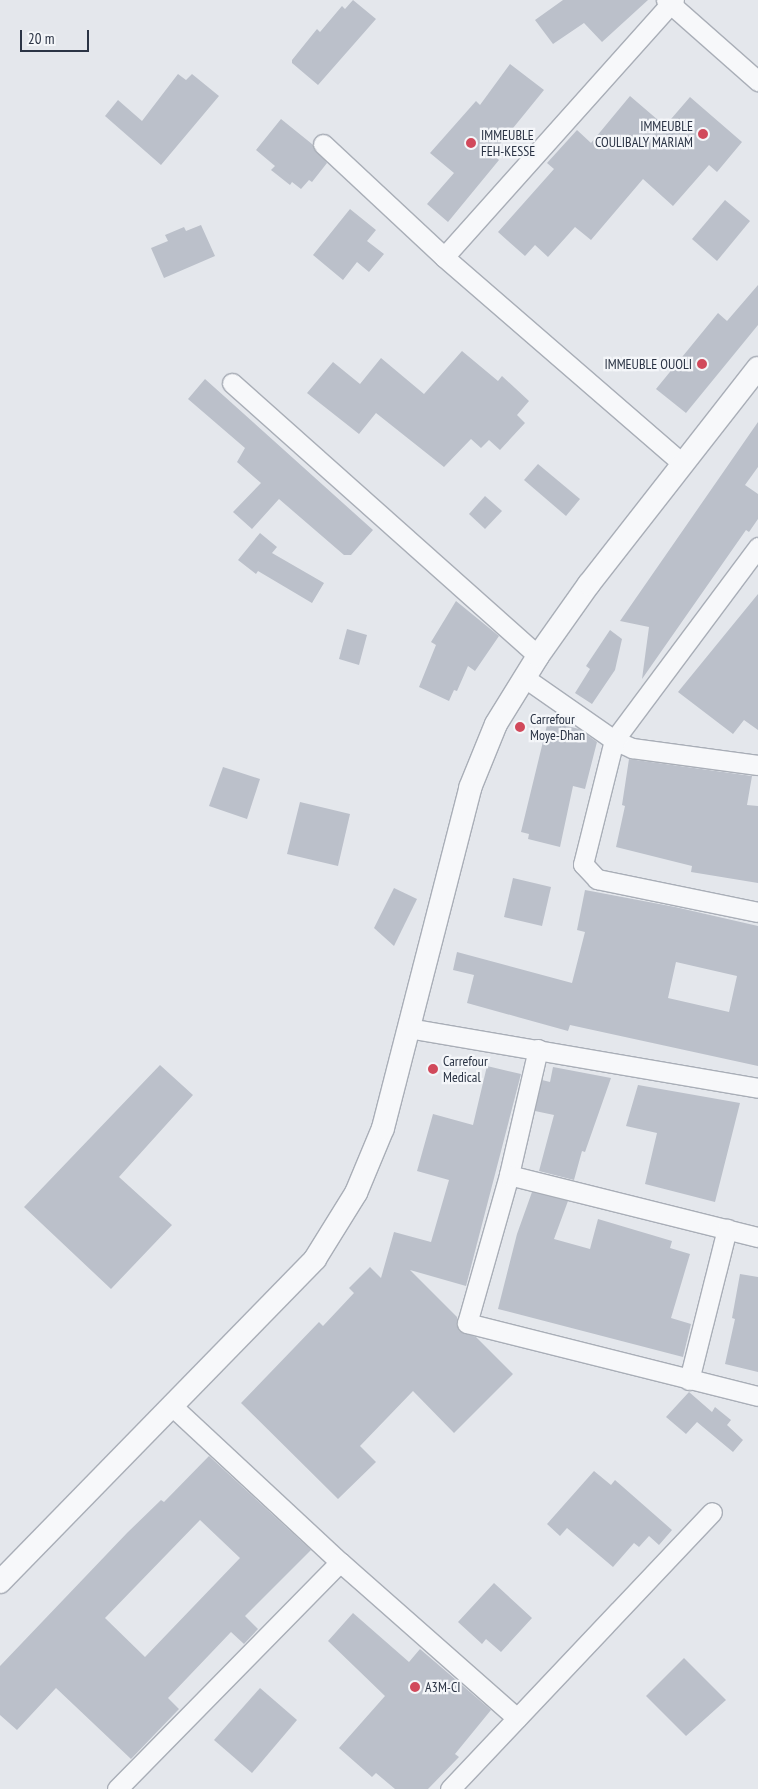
<!DOCTYPE html>
<html>
<head>
<meta charset="utf-8">
<style>
	body { margin:0 }
	#map { position:relative; width:758px; height:1789px; overflow:hidden; background:#e4e7ec; font-family:"PT Sans Narrow",sans-serif }
	div>[style] { position:absolute }
	[style*='--x'] { left:calc(var(--x)*1px); top:calc(var(--y)*1px); width:calc(var(--w)*1px); rotate:calc(var(--a)*1deg) }
	.building>* { inset:0; background:#bbc0ca }
	.roads { filter:drop-shadow(1px 0 #a9aeb7) drop-shadow(-1px 0 #a9aeb7) drop-shadow(0 1px #a9aeb7) drop-shadow(0 -1px #a9aeb7) }
	.minor>* { height:19px; margin:-9.5px; padding:0 9.5px; transform-origin:9.5px; border-radius:9.5px; background:#f7f8fa }
	.tertiary>* { height:22px; margin:-11px; padding:0 11px; transform-origin:11px; border-radius:11px; background:#f7f8fa }
	.dots>* { width:14px; height:14px; translate:-50% -50%; box-sizing:border-box; border:2px solid #f4f6f9; border-radius:50% }
	span { translate:-50% -50%; white-space:nowrap; text-align:center; line-height:1.15; -webkit-text-stroke:4.5px #f4f6f9; paint-order:stroke }
	.poi-label { font-size:14px; color:#2b3445 }
	.right { translate:-100% -50%; text-align:right }
	.left { translate:0 -50%; text-align:left }
	.scale { position:absolute; left:20px; top:30px; width:69px; height:22px; box-sizing:border-box; border:2px solid #2b3445; border-top:0; padding-left:6px; font-size:15px; line-height:18px; white-space:nowrap; color:#2b3445; -webkit-text-stroke:4px #f4f6f9; paint-order:stroke }
</style>
</head>
<body>
<div id="map">
	<div class="building">
		<i style="clip-path:polygon(353px 0,376px 19px,318px 85px,292px 63px,292px 60px,317px 29px,320px 32px,342px 6px,345px 9px)"></i>
		<i style="clip-path:polygon(563px 0,648px 0,602px 42px,584px 23px,553px 44px,535px 20px)"></i>
		<i style="clip-path:polygon(510px 64px,544px 90px,492px 154px,499px 160px,448px 222px,427px 204px,454px 173px,430px 153px,476px 101px,480px 105px)"></i>
		<i style="clip-path:polygon(178px 74px,186px 80px,192px 74px,219px 96px,161px 165px,105px 116px,118px 100px,142px 121px)"></i>
		<i style="clip-path:polygon(630px 96px,665px 126px,690px 97px,742px 142px,717px 172px,709px 165px,673px 206px,643px 179px,591px 240px,575px 227px,548px 257px,535px 245px,525px 256px,498px 232px,554px 169px,547px 163px,577px 130px,591px 143px)"></i>
		<i style="clip-path:polygon(281px 119px,312px 144px,327px 163px,312px 182px,309px 180px,301px 189px,292px 182px,290px 185px,271px 170px,275px 166px,256px 150px)"></i>
		<i style="clip-path:polygon(725px 200px,750px 221px,717px 261px,692px 239px)"></i>
		<i style="clip-path:polygon(350px 209px,376px 230px,367px 241px,384px 254px,369px 272px,357px 262px,343px 280px,313px 255px)"></i>
		<i style="clip-path:polygon(201px 225px,215px 256px,164px 278px,151px 248px,168px 241px,165px 235px,184px 227px,186px 231px)"></i>
		<i style="clip-path:polygon(758px 285px,758px 325px,686px 413px,656px 389px,718px 313px,727px 321px)"></i>
		<i style="clip-path:polygon(462px 351px,498px 381px,502px 376px,529px 401px,517px 415px,525px 423px,500px 450px,489px 440px,481px 448px,471px 439px,444px 467px,376px 413px,359px 434px,307px 393px,333px 362px,360px 384px,381px 358px,424px 394px)"></i>
		<i style="clip-path:polygon(205px 379px,373px 530px,351px 555px,344px 555px,279px 499px,252px 529px,233px 512px,261px 483px,237px 462px,245px 448px,188px 399px)"></i>
		<i style="clip-path:polygon(758px 422px,758px 467px,745px 485px,758px 494px,758px 519px,749px 532px,746px 530px,642px 679px,649px 627px,620px 621px)"></i>
		<i style="clip-path:polygon(538px 464px,580px 499px,566px 516px,524px 480px)"></i>
		<i style="clip-path:polygon(485px 496px,502px 511px,485px 529px,469px 514px)"></i>
		<i style="clip-path:polygon(260px 533px,277px 547px,272px 553px,324px 583px,312px 603px,258px 571px,256px 574px,238px 560px)"></i>
		<i style="clip-path:polygon(758px 594px,758px 730px,744px 720px,733px 734px,678px 692px)"></i>
		<i style="clip-path:polygon(456px 601px,499px 636px,475px 671px,468px 666px,457px 691px,454px 690px,449px 701px,419px 687px,436px 645px,431px 642px)"></i>
		<i style="clip-path:polygon(347px 629px,367px 635px,359px 665px,339px 659px)"></i>
		<i style="clip-path:polygon(610px 630px,622px 639px,615px 670px,592px 704px,575px 693px,590px 669px,586px 666px)"></i>
		<i style="clip-path:polygon(548px 721px,579px 729px,597px 742px,585px 789px,573px 786px,560px 847px,528px 839px,529px 834px,521px 832px)"></i>
		<i style="clip-path:polygon(629px 759px,752px 776px,747px 805px,758px 806px,758px 883px,691px 872px,692px 866px,616px 847px,625px 806px,622px 805px)"></i>
		<i style="clip-path:polygon(223px 767px,260px 779px,247px 819px,209px 806px)"></i>
		<i style="clip-path:polygon(300px 802px,350px 814px,338px 866px,287px 854px)"></i>
		<i style="clip-path:polygon(513px 878px,551px 887px,542px 926px,504px 917px)"></i>
		<i style="clip-path:polygon(394px 888px,417px 899px,394px 946px,374px 928px)"></i>
		<i style="clip-path:polygon(evenodd,585px 890px,675px 907px,758px 926px,758px 1066px,570px 1025px,568px 1031px,467px 1003px,474px 975px,453px 970px,457px 952px,572px 983px,585px 932px,577px 930px,585px 890px,676px 962px,737px 976px,729px 1012px,668px 998px,676px 962px)"></i>
		<i style="clip-path:polygon(160px 1065px,193px 1095px,119px 1177px,172px 1225px,111px 1289px,24px 1207px)"></i>
		<i style="clip-path:polygon(487px 1066px,521px 1074px,466px 1286px,410px 1270px,457px 1317px,459px 1331px,476px 1337px,513px 1374px,454px 1433px,413px 1391px,360px 1446px,376px 1462px,338px 1499px,241px 1403px,319px 1322px,323px 1326px,354px 1293px,349px 1288px,370px 1267px,381px 1278px,394px 1232px,431px 1242px,449px 1180px,417px 1171px,433px 1114px,473px 1125px)"></i>
		<i style="clip-path:polygon(553px 1067px,611px 1078px,585px 1152px,582px 1151px,574px 1180px,539px 1171px,554px 1115px,535px 1111px,542px 1080px,550px 1082px)"></i>
		<i style="clip-path:polygon(638px 1085px,740px 1103px,715px 1202px,645px 1184px,657px 1133px,626px 1126px)"></i>
		<i style="clip-path:polygon(532px 1192px,568px 1201px,554px 1239px,590px 1249px,598px 1219px,672px 1241px,670px 1248px,690px 1254px,671px 1318px,691px 1324px,683px 1357px,498px 1309px,517px 1234px)"></i>
		<i style="clip-path:polygon(740px 1274px,758px 1277px,758px 1372px,725px 1364px,735px 1319px,732px 1318px)"></i>
		<i style="clip-path:polygon(689px 1392px,712px 1412px,715px 1407px,731px 1420px,727px 1425px,743px 1440px,733px 1452px,697px 1422px,686px 1434px,666px 1417px)"></i>
		<i style="clip-path:polygon(evenodd,209px 1456px,311px 1550px,245px 1616px,258px 1629px,244px 1644px,231px 1632px,168px 1698px,179px 1709px,131px 1759px,56px 1688px,17px 1730px,0 1715px,0 1666px,127px 1533px,161px 1500px,164px 1502px,209px 1456px,200px 1520px,240px 1558px,145px 1657px,105px 1618px,200px 1520px)"></i>
		<i style="clip-path:polygon(594px 1471px,611px 1485px,615px 1480px,672px 1530px,659px 1545px,649px 1536px,639px 1547px,634px 1543px,613px 1567px,567px 1528px,560px 1536px,547px 1524px)"></i>
		<i style="clip-path:polygon(494px 1583px,532px 1618px,501px 1652px,486px 1639px,482px 1644px,458px 1622px)"></i>
		<i style="clip-path:polygon(353px 1613px,409px 1662px,420px 1649px,491px 1710px,455px 1754px,459px 1757px,428px 1789px,395px 1789px,376px 1773px,372px 1777px,339px 1748px,385px 1696px,328px 1641px)"></i>
		<i style="clip-path:polygon(684px 1658px,726px 1700px,686px 1736px,646px 1696px)"></i>
		<i style="clip-path:polygon(260px 1688px,297px 1720px,252px 1773px,214px 1740px)"></i>
	</div>
	<div class="roads">
		<div class="minor">
			<i style="--x:666;--y:0;--w:123;--a:41.4"></i>
			<i style="--x:323;--y:144;--w:166;--a:43"></i>
			<i style="--x:444;--y:257;--w:316;--a:40.9"></i>
			<i style="--x:444;--y:257;--w:345;--a:-48.2"></i>
			<i style="--x:232;--y:383;--w:410;--a:41.7"></i>
			<i style="--x:758;--y:547;--w:241;--a:126.7"></i>
			<i style="--x:614;--y:740;--w:128;--a:104"></i>
			<i style="--x:583;--y:864;--w:21;--a:47"></i>
			<i style="--x:597;--y:879;--w:164;--a:11.6"></i>
			<i style="--x:525;--y:678;--w:108;--a:34.9"></i>
			<i style="--x:614;--y:740;--w:20;--a:24"></i>
			<i style="--x:632;--y:748;--w:127;--a:7.7"></i>
			<i style="--x:408;--y:1028;--w:355;--a:9.7"></i>
			<i style="--x:538;--y:1049;--w:129;--a:103"></i>
			<i style="--x:509;--y:1175;--w:154;--a:105.8"></i>
			<i style="--x:467;--y:1323;--w:300;--a:14.1"></i>
			<i style="--x:509;--y:1175;--w:257;--a:14"></i>
			<i style="--x:689;--y:1380;--w:156;--a:-75.9"></i>
			<i style="--x:172;--y:1406;--w:229;--a:42.9"></i>
			<i style="--x:340;--y:1562;--w:236;--a:41.4"></i>
			<i style="--x:117;--y:1789;--w:318;--a:-45.5"></i>
			<i style="--x:450;--y:1789;--w:381;--a:-46.6"></i>
		</div>
		<div class="tertiary">
			<i style="--x:0;--y:1582;--w:451;--a:-45.7"></i>
			<i style="--x:315;--y:1259;--w:78;--a:-58.2"></i>
			<i style="--x:356;--y:1193;--w:70;--a:-67.4"></i>
			<i style="--x:383;--y:1128;--w:351;--a:-75.6"></i>
			<i style="--x:470;--y:788;--w:69;--a:-67.9"></i>
			<i style="--x:496;--y:724;--w:80;--a:-58.3"></i>
			<i style="--x:538;--y:656;--w:88;--a:-54.7"></i>
			<i style="--x:589;--y:584;--w:274;--a:-52"></i>
		</div>
	</div>
	<div class="dots">
		<i style="left:703px;top:134px;background:#d1495b"></i>
		<i style="left:471px;top:143px;background:#d1495b"></i>
		<i style="left:702px;top:364px;background:#d1495b"></i>
		<i style="left:520px;top:727px;background:#d1495b"></i>
		<i style="left:433px;top:1069px;background:#d1495b"></i>
		<i style="left:415px;top:1687px;background:#d1495b"></i>
	</div>
	<div class="poi-label">
		<span class="right" style="left:693px;top:134px">IMMEUBLE<br>COULIBALY MARIAM</span>
		<span class="left" style="left:481px;top:143px">IMMEUBLE<br>FEH-KESSE</span>
		<span class="right" style="left:692px;top:364px">IMMEUBLE OUOLI</span>
		<span class="left" style="left:530px;top:727px">Carrefour<br>Moye-Dhan</span>
		<span class="left" style="left:443px;top:1069px">Carrefour<br>Medical</span>
		<span class="left" style="left:425px;top:1687px">A3M-CI</span>
	</div>
	<div class="scale">20 m</div>
</div>
</body>
</html>
